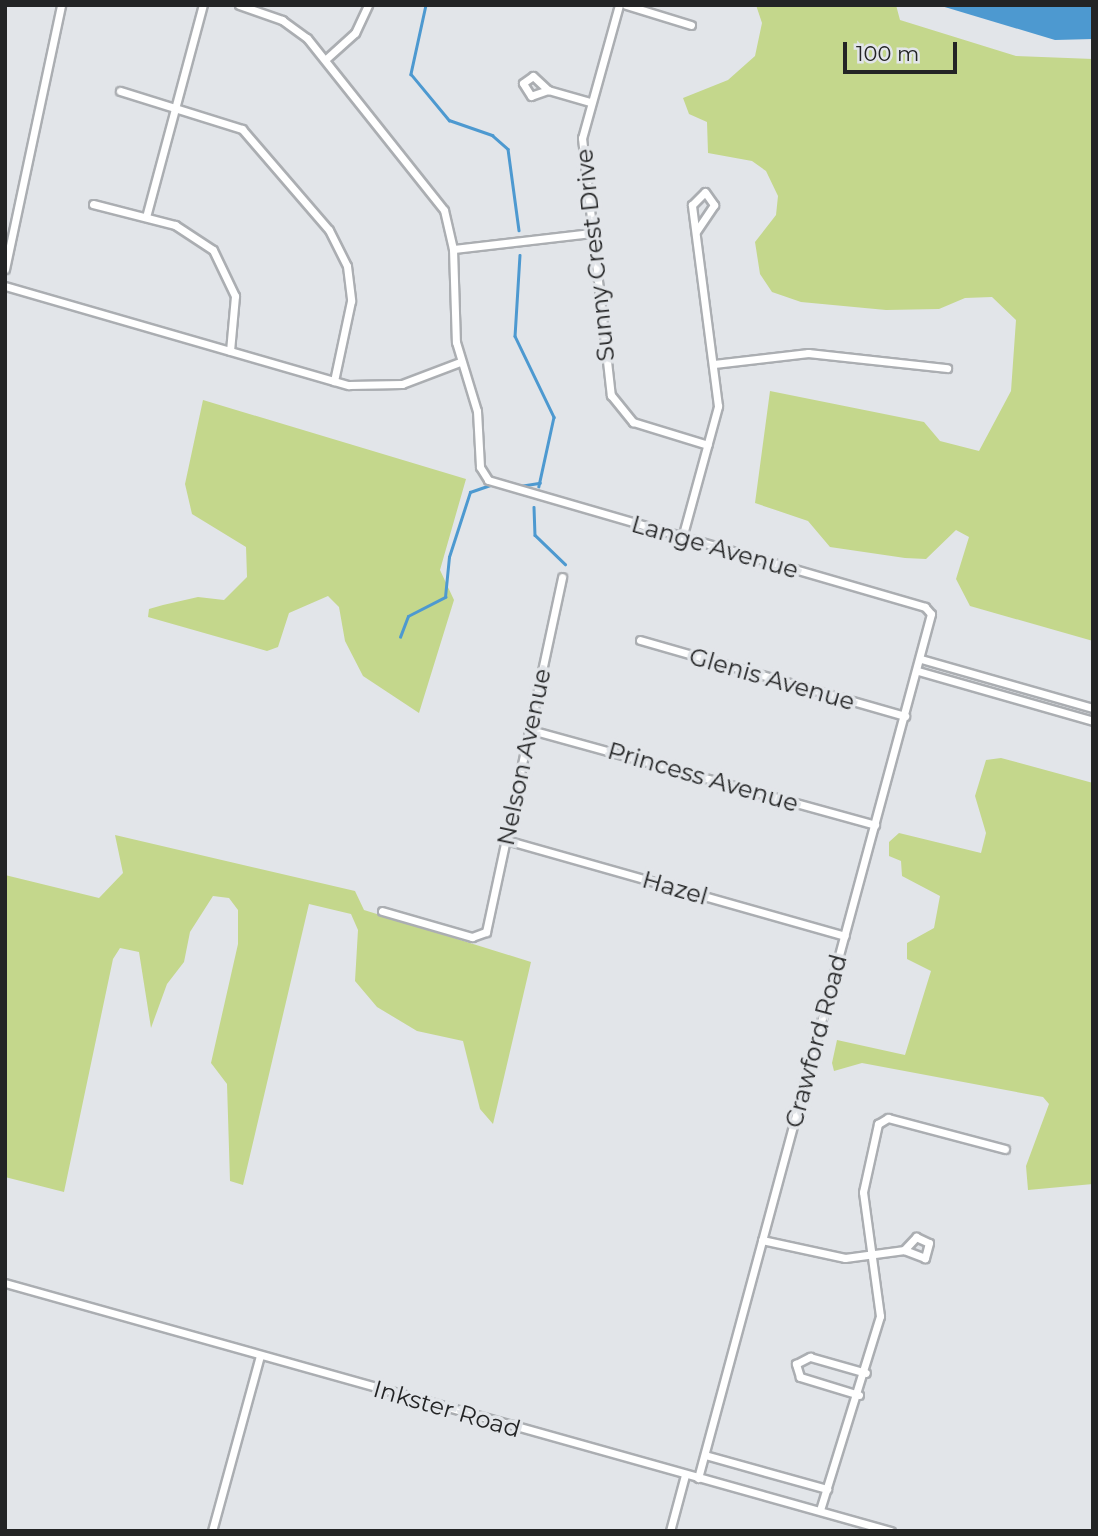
<!DOCTYPE html>
<html>
<head>
<meta charset="utf-8">
<style>
	body { margin:0 }
	#map { position:relative; width:1098px; height:1536px; overflow:hidden; background:#e2e5e9; font-family:Montserrat,sans-serif }
	div>[style] { position:absolute }
	[style*='--x'] { left:calc(var(--x)*1px); top:calc(var(--y)*1px); width:calc(var(--w)*1px); rotate:calc(var(--a)*1deg) }
	.green>* { inset:0; background:#c4d78c }
	.water>* { inset:0; background:#4d99d0 }
	.stream>* { height:2.5px; margin:-1.25px; padding:0 1.25px; transform-origin:1.25px; border-radius:1.25px; background:#4d99d0 }
	.roads { filter:drop-shadow(2px 0 #abaeb2) drop-shadow(-2px 0 #abaeb2) drop-shadow(0 2px #abaeb2) drop-shadow(0 -2px #abaeb2) }
	.minor>* { height:7px; margin:-3.5px; padding:0 3.5px; transform-origin:3.5px; border-radius:3.5px; background:#fff }
	span { translate:-50% -50%; white-space:nowrap; text-align:center; line-height:1.15; -webkit-text-stroke:7px #e2e5e9; paint-order:stroke }
	.street-label { font-size:24px; color:#232425 }
	.frame { position:absolute; inset:0; border:7px solid #232425; pointer-events:none }
	.scale { position:absolute; left:843px; top:42px; width:114px; height:32px; box-sizing:border-box; border:4px solid #232425; border-top:0; padding-left:9px; font-size:21px; line-height:24px; white-space:nowrap; color:#232425; -webkit-text-stroke:5px #e2e5e9; paint-order:stroke }
</style>
</head>
<body>
<div id="map">
	<div class="green">
		<i style="clip-path:polygon(756px 5px,896px 5px,900px 20px,1016px 56px,1093px 59px,1093px 641px,970px 606px,956px 579px,969px 537px,956px 530px,926px 559px,905px 558px,830px 547px,808px 521px,755px 503px,770px 391px,924px 422px,940px 441px,979px 451px,1011px 391px,1016px 320px,992px 297px,965px 298px,939px 309px,886px 310px,801px 302px,772px 292px,760px 274px,755px 242px,776px 215px,778px 196px,766px 171px,752px 161px,708px 153px,707px 122px,689px 114px,683px 98px,728px 80px,755px 56px,762px 23px)"></i>
		<i style="clip-path:polygon(203px 400px,466px 479px,440px 570px,454px 600px,419px 713px,363px 676px,345px 641px,339px 607px,328px 596px,289px 613px,278px 647px,267px 651px,148px 617px,149px 609px,163px 605px,198px 597px,224px 600px,247px 577px,246px 547px,192px 514px,185px 484px)"></i>
		<i style="clip-path:polygon(1001px 758px,1093px 783px,1093px 1184px,1028px 1190px,1026px 1166px,1049px 1104px,1043px 1097px,862px 1063px,834px 1071px,832px 1063px,837px 1040px,905px 1055px,931px 971px,907px 959px,907px 943px,934px 928px,940px 896px,902px 876px,901px 861px,889px 856px,889px 842px,899px 833px,981px 853px,986px 833px,975px 796px,986px 760px)"></i>
		<i style="clip-path:polygon(115px 835px,355px 891px,364px 910px,531px 962px,493px 1124px,480px 1109px,463px 1041px,417px 1031px,377px 1007px,355px 981px,358px 930px,351px 914px,309px 904px,243px 1185px,230px 1181px,227px 1084px,211px 1063px,238px 944px,238px 910px,229px 898px,213px 896px,190px 932px,184px 962px,167px 984px,151px 1028px,139px 952px,120px 948px,113px 959px,64px 1192px,5px 1177px,5px 875px,99px 898px,123px 873px)"></i>
	</div>
	<div class="water">
		<i style="clip-path:polygon(938px 5px,1093px 5px,1093px 39px,1055px 40px)"></i>
	</div>
	<div class="stream">
		<i style="--x:426;--y:5;--w:71;--a:102.3"></i>
		<i style="--x:411;--y:74;--w:60;--a:50.4"></i>
		<i style="--x:449;--y:120;--w:46;--a:19.2"></i>
		<i style="--x:492;--y:135;--w:21;--a:41"></i>
		<i style="--x:508;--y:149;--w:82;--a:82.3"></i>
		<i style="--x:520;--y:255;--w:81;--a:93.5"></i>
		<i style="--x:515;--y:336;--w:90;--a:64.3"></i>
		<i style="--x:554;--y:417;--w:71;--a:102.3"></i>
		<i style="--x:520;--y:486;--w:20;--a:-9"></i>
		<i style="--x:534;--y:507;--w:28;--a:88"></i>
		<i style="--x:535;--y:535;--w:42;--a:44"></i>
		<i style="--x:400;--y:637;--w:22;--a:-69"></i>
		<i style="--x:408;--y:616;--w:42;--a:-27.2"></i>
		<i style="--x:445;--y:597;--w:40;--a:-84.3"></i>
		<i style="--x:449;--y:557;--w:68;--a:-72.1"></i>
		<i style="--x:470;--y:492;--w:24;--a:-19"></i>
	</div>
	<div class="roads">
		<div class="minor">
			<i style="--x:239;--y:5;--w:46;--a:19.2"></i>
			<i style="--x:282;--y:20;--w:31;--a:36"></i>
			<i style="--x:307;--y:38;--w:220;--a:51.5"></i>
			<i style="--x:444;--y:210;--w:40;--a:77"></i>
			<i style="--x:453;--y:249;--w:93;--a:88.2"></i>
			<i style="--x:456;--y:342;--w:72;--a:73.1"></i>
			<i style="--x:477;--y:411;--w:56;--a:86.9"></i>
			<i style="--x:480;--y:467;--w:15;--a:58"></i>
			<i style="--x:488;--y:480;--w:455;--a:16.2"></i>
			<i style="--x:925;--y:607;--w:9;--a:49"></i>
			<i style="--x:931;--y:614;--w:895;--a:105.09"></i>
			<i style="--x:619;--y:5;--w:138;--a:105.5"></i>
			<i style="--x:582;--y:138;--w:259;--a:83.6"></i>
			<i style="--x:611;--y:395;--w:35;--a:51"></i>
			<i style="--x:633;--y:422;--w:78;--a:17"></i>
			<i style="--x:626;--y:5;--w:68;--a:17.1"></i>
			<i style="--x:326;--y:59;--w:39;--a:-42"></i>
			<i style="--x:355;--y:33;--w:31;--a:-65"></i>
			<i style="--x:548;--y:90;--w:18;--a:161"></i>
			<i style="--x:531;--y:96;--w:15;--a:-122"></i>
			<i style="--x:523;--y:83;--w:12;--a:-35"></i>
			<i style="--x:533;--y:76;--w:21;--a:43"></i>
			<i style="--x:548;--y:90;--w:44;--a:15.9"></i>
			<i style="--x:120;--y:91;--w:128;--a:17.3"></i>
			<i style="--x:242;--y:129;--w:133;--a:49.3"></i>
			<i style="--x:329;--y:230;--w:40;--a:63.4"></i>
			<i style="--x:347;--y:266;--w:35;--a:83"></i>
			<i style="--x:351;--y:301;--w:82;--a:102"></i>
			<i style="--x:93;--y:204;--w:85;--a:14.4"></i>
			<i style="--x:175;--y:225;--w:45;--a:33.3"></i>
			<i style="--x:213;--y:250;--w:51;--a:64.4"></i>
			<i style="--x:235;--y:296;--w:55;--a:95.2"></i>
			<i style="--x:146;--y:217;--w:220;--a:-75"></i>
			<i style="--x:453;--y:249;--w:140;--a:-6.6"></i>
			<i style="--x:5;--y:269;--w:270;--a:-78"></i>
			<i style="--x:5;--y:286;--w:358;--a:16.1"></i>
			<i style="--x:349;--y:385;--w:53;--a:-1.1"></i>
			<i style="--x:402;--y:384;--w:62;--a:-20.8"></i>
			<i style="--x:714;--y:364;--w:95;--a:-6.7"></i>
			<i style="--x:808;--y:353;--w:140;--a:6.2"></i>
			<i style="--x:682;--y:538;--w:137;--a:-74.7"></i>
			<i style="--x:718;--y:406;--w:203;--a:-97.4"></i>
			<i style="--x:692;--y:205;--w:18;--a:-45"></i>
			<i style="--x:705;--y:192;--w:16;--a:55"></i>
			<i style="--x:714;--y:205;--w:32;--a:124"></i>
			<i style="--x:640;--y:640;--w:276;--a:16"></i>
			<i style="--x:921;--y:659;--w:179;--a:15.9"></i>
			<i style="--x:918;--y:671;--w:182;--a:15.9"></i>
			<i style="--x:531;--y:730;--w:357;--a:15.4"></i>
			<i style="--x:506;--y:840;--w:352;--a:15.8"></i>
			<i style="--x:382;--y:911;--w:94;--a:16.1"></i>
			<i style="--x:472;--y:937;--w:15;--a:-20"></i>
			<i style="--x:486;--y:932;--w:363;--a:-77.9"></i>
			<i style="--x:762;--y:1240;--w:85;--a:12.2"></i>
			<i style="--x:845;--y:1258;--w:60;--a:-7.7"></i>
			<i style="--x:904;--y:1250;--w:18;--a:-47"></i>
			<i style="--x:916;--y:1237;--w:14;--a:25"></i>
			<i style="--x:929;--y:1243;--w:16;--a:105"></i>
			<i style="--x:925;--y:1258;--w:22;--a:-159"></i>
			<i style="--x:5;--y:1283;--w:920;--a:15.64"></i>
			<i style="--x:859;--y:1395;--w:62;--a:-163"></i>
			<i style="--x:800;--y:1377;--w:14;--a:-107"></i>
			<i style="--x:796;--y:1364;--w:16;--a:-27"></i>
			<i style="--x:810;--y:1357;--w:58;--a:15.9"></i>
			<i style="--x:705;--y:1455;--w:127;--a:15.6"></i>
			<i style="--x:820;--y:1510;--w:203;--a:-72.8"></i>
			<i style="--x:880;--y:1316;--w:125;--a:-97.8"></i>
			<i style="--x:863;--y:1192;--w:70;--a:-77.6"></i>
			<i style="--x:878;--y:1124;--w:12;--a:-31"></i>
			<i style="--x:888;--y:1118;--w:121;--a:14.8"></i>
			<i style="--x:212;--y:1531;--w:181;--a:-74.7"></i>
			<i style="--x:670;--y:1531;--w:58;--a:-75"></i>
		</div>
	</div>
	<div class="street-label">
		<span style="left:595px;top:255px;rotate:-96deg">Sunny Crest Drive</span>
		<span style="left:715px;top:547px;rotate:16deg">Lange Avenue</span>
		<span style="left:772px;top:679px;rotate:16deg">Glenis Avenue</span>
		<span style="left:524px;top:757px;rotate:-78deg">Nelson Avenue</span>
		<span style="left:703px;top:777px;rotate:16deg">Princess Avenue</span>
		<span style="left:675px;top:888px;rotate:16deg">Hazel</span>
		<span style="left:816px;top:1041px;rotate:-75deg">Crawford Road</span>
		<span style="left:447px;top:1409px;rotate:16deg">Inkster Road</span>
	</div>
	<div class="frame"></div>
	<div class="scale">100 m</div>
</div>
</body>
</html>
